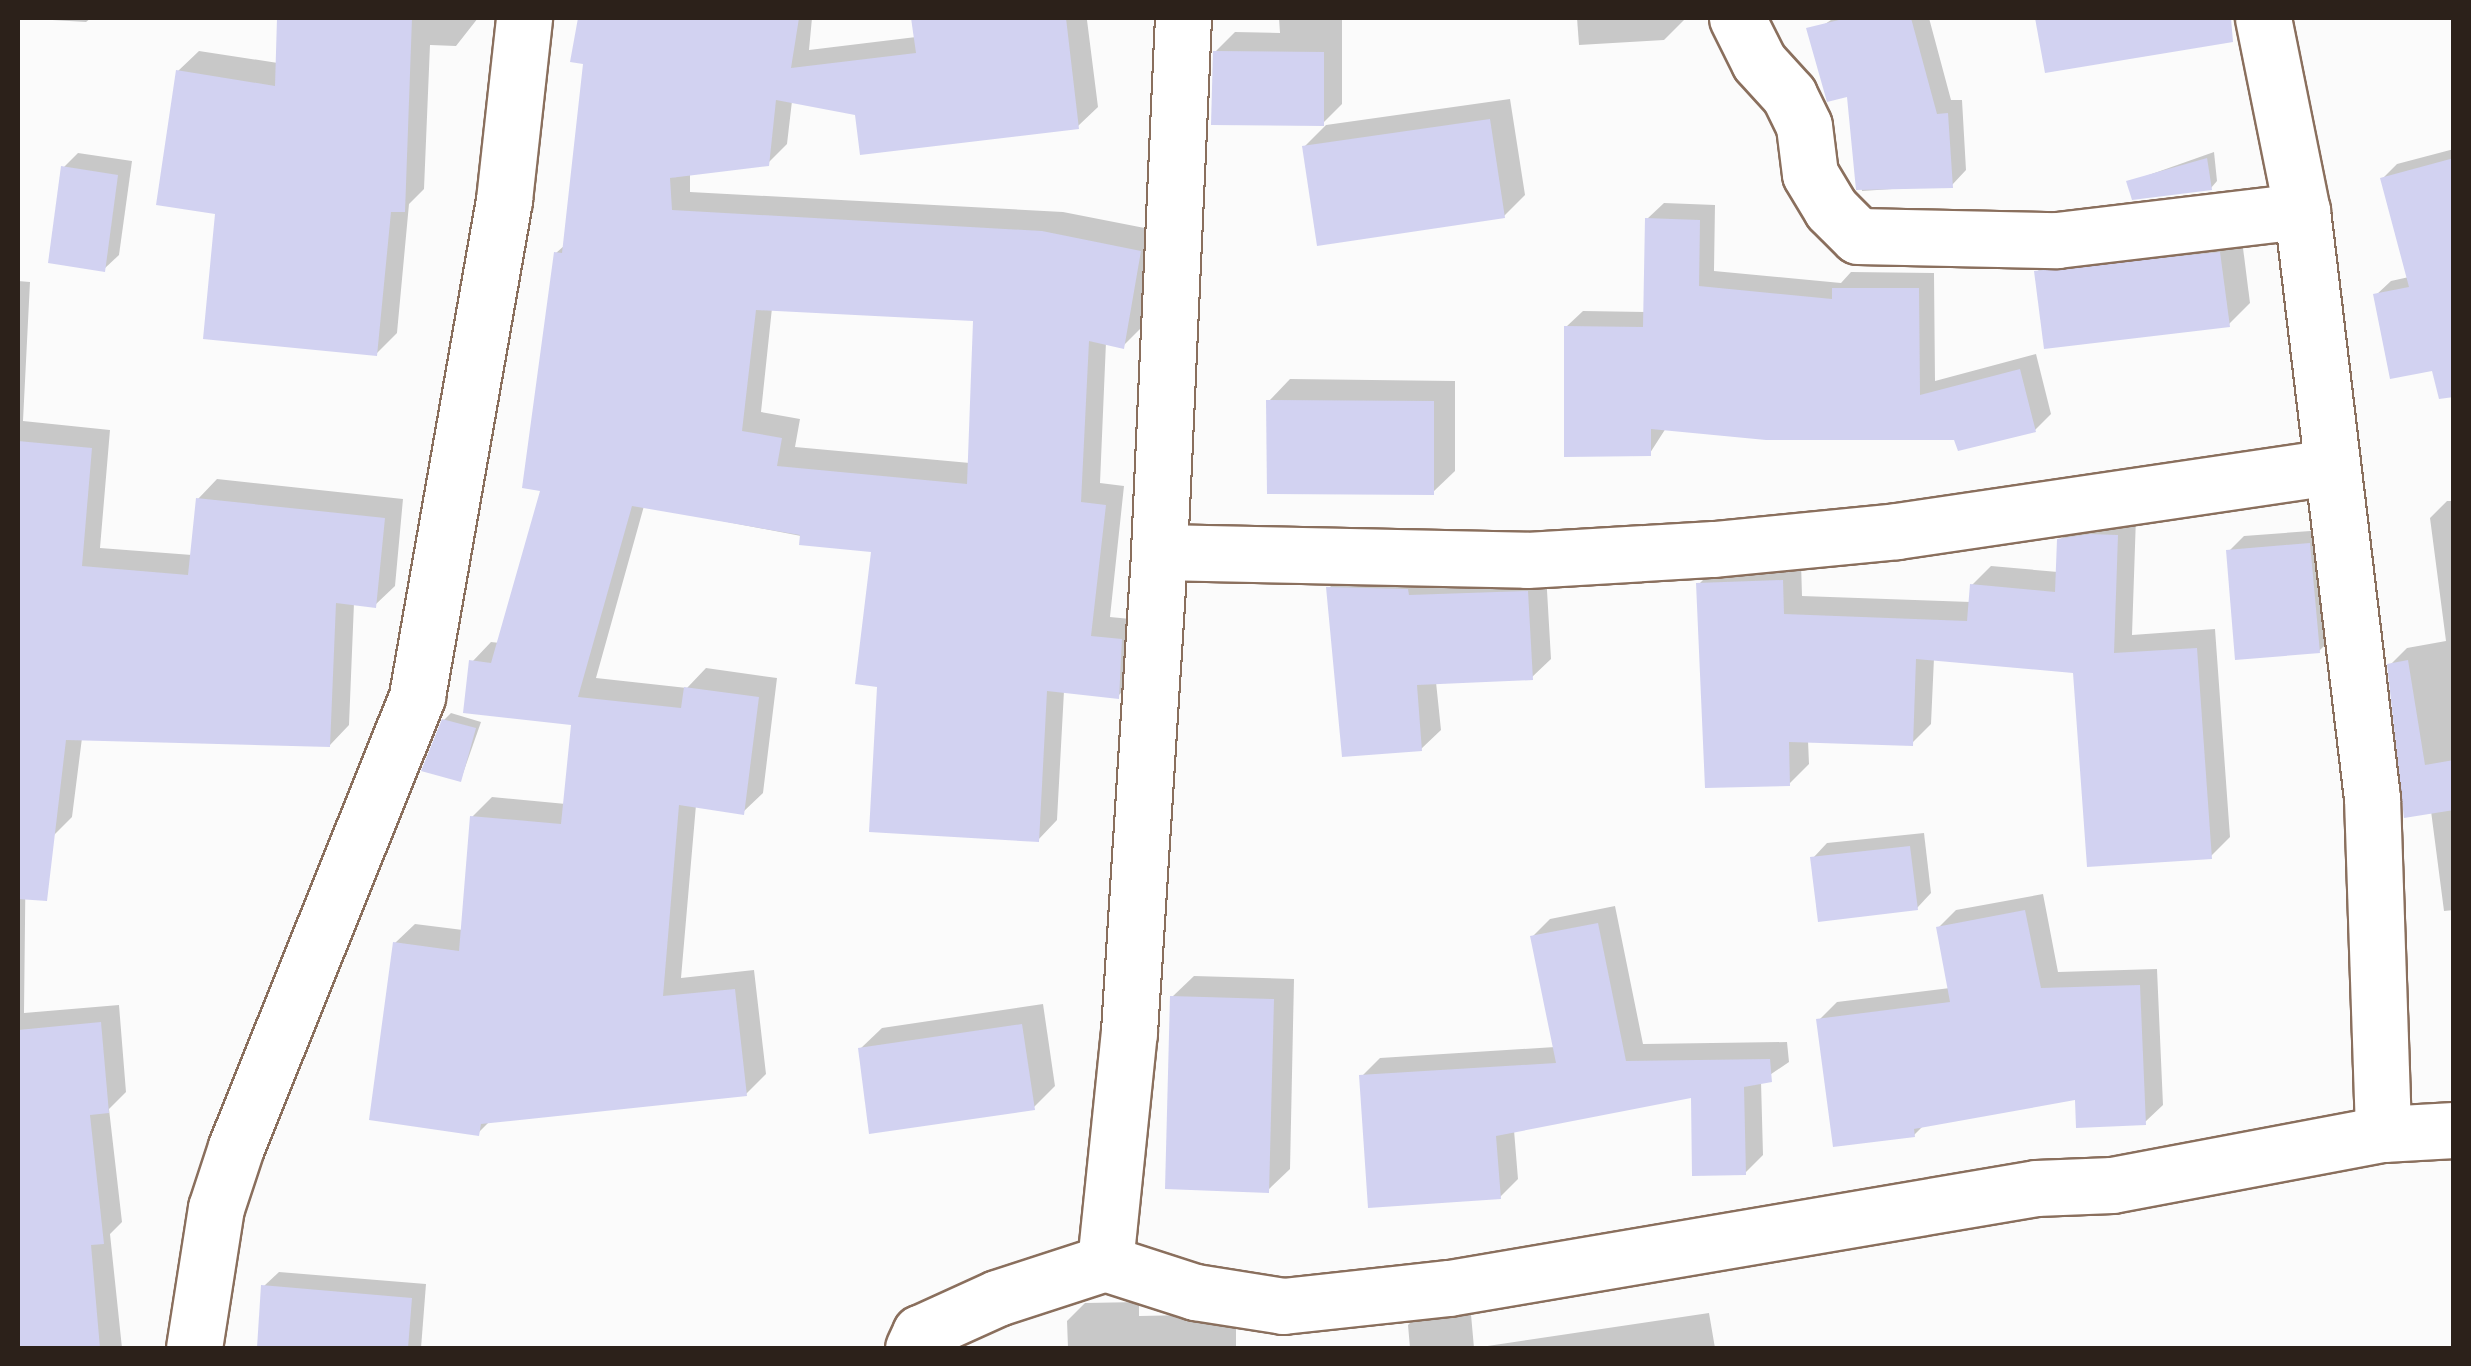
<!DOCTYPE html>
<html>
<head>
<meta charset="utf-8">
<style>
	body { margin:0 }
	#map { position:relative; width:2471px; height:1366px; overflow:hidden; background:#fbfbfb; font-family:"DM Sans",sans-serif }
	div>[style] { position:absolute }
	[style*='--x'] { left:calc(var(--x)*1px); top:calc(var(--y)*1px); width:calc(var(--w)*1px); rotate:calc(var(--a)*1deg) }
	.shadow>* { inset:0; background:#0003 }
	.building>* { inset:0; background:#d2d2f1 }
	.roads { filter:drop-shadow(2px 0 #8a6f5d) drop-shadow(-2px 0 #8a6f5d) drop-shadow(0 2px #8a6f5d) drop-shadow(0 -2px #8a6f5d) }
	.street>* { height:55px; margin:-27.5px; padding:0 27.5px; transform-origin:27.5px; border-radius:27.5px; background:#fff }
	span { translate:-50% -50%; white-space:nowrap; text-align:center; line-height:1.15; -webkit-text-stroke:8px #fff; paint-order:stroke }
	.frame { position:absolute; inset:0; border:20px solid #2c211a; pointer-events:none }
</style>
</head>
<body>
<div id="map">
	<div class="shadow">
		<i style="clip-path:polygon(18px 18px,91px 18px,86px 22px)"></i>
		<i style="clip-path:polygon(280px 18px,478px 18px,456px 46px,430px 45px,424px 189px,409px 204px,397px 333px,376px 354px,218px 212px,178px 71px,199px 51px,278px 63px)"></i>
		<i style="clip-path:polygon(evenodd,581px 18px,812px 18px,809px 50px,916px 37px,913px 18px,1103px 18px,1087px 20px,1098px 107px,1078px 126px,857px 113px,792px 101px,787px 144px,767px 164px,690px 173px,690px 192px,1063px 212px,1160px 231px,1143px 326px,1123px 346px,1106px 342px,1100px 483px,1124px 486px,1110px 617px,1141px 620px,1137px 676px,1118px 696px,1064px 691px,1057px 820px,1038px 840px,879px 684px,874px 550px,644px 506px,596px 678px,687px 688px,706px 668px,777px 678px,763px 793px,743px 812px,696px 805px,681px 978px,754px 970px,766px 1074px,746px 1094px,491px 1120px,478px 1133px,395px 943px,415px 924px,463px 930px,472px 817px,492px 797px,566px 804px,574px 722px,472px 662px,491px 642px,500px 643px,544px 489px,556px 253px,565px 245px,586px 62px,573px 60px,581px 18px,772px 308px,975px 318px,970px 463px,795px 447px,800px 419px,761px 412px,772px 308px)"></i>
		<i style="clip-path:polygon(1279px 18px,1342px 18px,1342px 104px,1323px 123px,1215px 52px,1235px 32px,1280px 33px)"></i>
		<i style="clip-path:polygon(1577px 18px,1683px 18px,1684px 20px,1664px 40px,1579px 45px)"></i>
		<i style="clip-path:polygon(1834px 18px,1929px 18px,1951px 100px,1962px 100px,1966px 170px,1952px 185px,1862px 191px,1850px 94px,1810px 34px)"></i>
		<i style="clip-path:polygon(2037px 18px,2214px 18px,2215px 27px,2047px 70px)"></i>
		<i style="clip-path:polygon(1510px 99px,1525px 195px,1504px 216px,1304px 147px,1326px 125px)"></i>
		<i style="clip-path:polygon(2454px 149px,2454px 364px,2376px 295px,2391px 281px,2409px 277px,2382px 179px,2397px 164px)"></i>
		<i style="clip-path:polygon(2214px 152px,2217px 181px,2211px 188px,2129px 182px)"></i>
		<i style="clip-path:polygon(78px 153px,132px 161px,119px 255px,104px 269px,64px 167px)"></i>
		<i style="clip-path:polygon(1664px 203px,1715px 205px,1714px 271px,1841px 283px,1851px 272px,1934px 273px,1935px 381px,2036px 354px,2051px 414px,2035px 430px,1956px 437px,1666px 428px,1650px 453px,1566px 327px,1583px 311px,1646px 312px,1647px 219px)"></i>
		<i style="clip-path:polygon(2241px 232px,2250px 303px,2229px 324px,2037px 272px,2058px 250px)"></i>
		<i style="clip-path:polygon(18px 281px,30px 282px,23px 421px,110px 430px,100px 548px,192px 555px,198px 499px,217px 479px,403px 499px,395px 586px,375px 605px,354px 603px,349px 725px,330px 745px,82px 738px,72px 817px,53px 836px,26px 833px,24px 1013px,119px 1005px,126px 1092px,109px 1109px,122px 1222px,110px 1234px,122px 1348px,18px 1348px)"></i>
		<i style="clip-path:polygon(1290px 379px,1455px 381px,1455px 471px,1433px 492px,1269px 401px)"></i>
		<i style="clip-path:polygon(2447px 501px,2454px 501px,2454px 910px,2444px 911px,2431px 811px,2390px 665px,2407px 648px,2446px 641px,2430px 518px)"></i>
		<i style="clip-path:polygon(2136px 517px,2132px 635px,2215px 629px,2230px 837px,2211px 856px,2076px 671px,1934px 658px,1931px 724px,1912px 743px,1808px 740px,1809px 764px,1789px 784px,1699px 584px,1718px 565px,1801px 562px,1802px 596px,1971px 602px,1972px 585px,1991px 566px,2058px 572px,2060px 540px,2079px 520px)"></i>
		<i style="clip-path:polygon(2324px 530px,2334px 636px,2319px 651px,2229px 551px,2244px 536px)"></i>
		<i style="clip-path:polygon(1348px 569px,1546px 573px,1551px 659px,1531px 678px,1436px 682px,1441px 730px,1421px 749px,1329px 588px)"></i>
		<i style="clip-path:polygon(451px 713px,481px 722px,461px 779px,444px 720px)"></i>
		<i style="clip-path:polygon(1924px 833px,1931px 893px,1917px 908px,1813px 858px,1827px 843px)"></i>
		<i style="clip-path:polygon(2043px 894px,2058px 972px,2157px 969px,2163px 1105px,2145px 1122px,2077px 1097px,1924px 1125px,1914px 1135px,1819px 1020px,1837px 1002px,1950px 988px,1938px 928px,1956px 910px)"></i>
		<i style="clip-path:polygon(1615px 906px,1643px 1044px,1787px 1042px,1789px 1062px,1761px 1081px,1763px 1155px,1745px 1173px,1694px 1095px,1514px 1130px,1518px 1179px,1500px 1197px,1362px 1076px,1380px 1058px,1555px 1047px,1532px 937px,1550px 919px)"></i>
		<i style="clip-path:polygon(1194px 976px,1294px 979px,1290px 1169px,1268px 1190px,1172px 997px)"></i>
		<i style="clip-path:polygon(1043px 1004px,1055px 1086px,1033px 1108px,860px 1049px,882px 1028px)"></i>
		<i style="clip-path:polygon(279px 1272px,426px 1284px,421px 1348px,259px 1348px,264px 1286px)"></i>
		<i style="clip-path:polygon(1139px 1302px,1139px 1316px,1236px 1314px,1236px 1348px,1068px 1348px,1067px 1321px,1085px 1303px)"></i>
		<i style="clip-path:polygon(1470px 1303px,1474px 1348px,1709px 1313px,1715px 1348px,1410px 1348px,1408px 1325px,1426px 1307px)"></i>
	</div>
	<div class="building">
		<i style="clip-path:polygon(277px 18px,412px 18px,405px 212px,391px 212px,377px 356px,203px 339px,215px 214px,156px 205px,176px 70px,275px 86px)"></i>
		<i style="clip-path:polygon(evenodd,578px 18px,799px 18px,791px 68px,916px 53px,911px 18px,1066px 18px,1079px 129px,860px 155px,855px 115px,776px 100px,769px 166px,670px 178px,672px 210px,1042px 231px,1141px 251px,1124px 349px,1089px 341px,1081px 502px,1106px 505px,1091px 636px,1122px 639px,1119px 699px,1047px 691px,1039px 842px,869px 832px,877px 687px,855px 684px,871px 552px,799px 545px,800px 535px,632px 506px,578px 697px,681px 708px,684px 687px,759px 697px,744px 815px,679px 805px,663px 996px,735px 989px,747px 1096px,481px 1124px,479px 1136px,369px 1120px,393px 942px,459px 951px,470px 816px,561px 824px,571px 725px,463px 713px,469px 660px,491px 663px,540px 491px,522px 488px,554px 252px,562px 253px,583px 64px,570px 62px,578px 18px,756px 310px,973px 321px,967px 484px,777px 466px,782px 438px,742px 431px,756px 310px)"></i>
		<i style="clip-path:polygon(1847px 18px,1911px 18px,1937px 114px,1948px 113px,1953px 188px,1856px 190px,1847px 97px,1827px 102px,1806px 28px)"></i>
		<i style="clip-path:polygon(2035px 18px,2231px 18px,2233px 42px,2045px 73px)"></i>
		<i style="clip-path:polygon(1213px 51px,1324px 52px,1324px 126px,1211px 125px)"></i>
		<i style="clip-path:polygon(1490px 119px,1505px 218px,1317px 246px,1302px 146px)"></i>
		<i style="clip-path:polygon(2207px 158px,2212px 190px,2132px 200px,2126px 181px)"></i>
		<i style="clip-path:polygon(2454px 158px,2454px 397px,2439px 399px,2432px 371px,2390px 379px,2373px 294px,2409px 287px,2380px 178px)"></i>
		<i style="clip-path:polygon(61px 166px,118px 175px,105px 272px,48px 263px)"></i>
		<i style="clip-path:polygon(1645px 218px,1700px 220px,1699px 286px,1832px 299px,1832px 288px,1919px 288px,1920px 395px,2020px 369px,2036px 432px,1958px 451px,1954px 440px,1766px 440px,1651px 429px,1651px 456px,1564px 457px,1564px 326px,1643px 327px)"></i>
		<i style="clip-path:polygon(2220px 252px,2230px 327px,2044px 349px,2034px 271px)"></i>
		<i style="clip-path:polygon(1266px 400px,1434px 401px,1434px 495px,1267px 494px)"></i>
		<i style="clip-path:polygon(18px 441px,92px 448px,82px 566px,188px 575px,196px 498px,385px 518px,376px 608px,336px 603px,330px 747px,66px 740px,47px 901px,18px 899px)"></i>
		<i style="clip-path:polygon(2090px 534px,2118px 535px,2114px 653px,2197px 648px,2212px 859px,2087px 867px,2073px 673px,1916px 659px,1913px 746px,1789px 742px,1790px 786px,1705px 788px,1696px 583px,1783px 580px,1784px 614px,1967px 621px,1970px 584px,2055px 592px,2057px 539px)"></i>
		<i style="clip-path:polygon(2310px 543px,2320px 653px,2235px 660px,2226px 550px)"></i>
		<i style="clip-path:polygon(1326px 587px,1408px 589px,1409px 595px,1528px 591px,1533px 680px,1417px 685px,1422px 751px,1342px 757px)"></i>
		<i style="clip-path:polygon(2408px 660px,2425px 765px,2454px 760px,2454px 810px,2404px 818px,2387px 664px)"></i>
		<i style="clip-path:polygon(442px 719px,476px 728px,461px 782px,421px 771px)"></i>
		<i style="clip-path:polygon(1910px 846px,1918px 910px,1818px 922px,1810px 857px)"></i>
		<i style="clip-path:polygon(2025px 910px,2041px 988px,2140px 985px,2146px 1125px,2076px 1128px,2075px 1100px,1914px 1129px,1915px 1137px,1833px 1147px,1816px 1019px,1950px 1002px,1936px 927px)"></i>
		<i style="clip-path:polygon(1598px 923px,1626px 1061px,1770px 1059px,1772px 1082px,1744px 1087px,1746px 1175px,1692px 1176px,1691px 1098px,1496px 1136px,1501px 1199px,1368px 1208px,1359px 1075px,1556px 1063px,1530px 936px)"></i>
		<i style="clip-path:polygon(1170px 996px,1274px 999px,1269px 1193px,1165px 1189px)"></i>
		<i style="clip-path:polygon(101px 1022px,109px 1113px,90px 1115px,104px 1244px,91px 1245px,100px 1348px,18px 1348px,18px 1030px)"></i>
		<i style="clip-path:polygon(1022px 1024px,1035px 1110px,869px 1134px,858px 1048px)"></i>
		<i style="clip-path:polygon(261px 1285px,412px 1298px,408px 1348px,257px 1348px)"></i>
	</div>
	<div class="roads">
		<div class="street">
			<i style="--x:1737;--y:18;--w:49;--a:63.4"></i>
			<i style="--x:1759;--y:62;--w:45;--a:47.7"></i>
			<i style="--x:1789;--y:95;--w:34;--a:64"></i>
			<i style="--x:1804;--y:126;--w:48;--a:82.9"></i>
			<i style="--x:1810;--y:174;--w:41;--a:59"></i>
			<i style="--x:1831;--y:209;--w:38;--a:45"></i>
			<i style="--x:1858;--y:236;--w:199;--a:1.2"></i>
			<i style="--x:2057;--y:240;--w:247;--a:-6.8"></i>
			<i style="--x:2263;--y:18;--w:197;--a:78.6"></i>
			<i style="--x:2302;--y:211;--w:591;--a:83.2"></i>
			<i style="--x:2372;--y:798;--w:336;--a:88.1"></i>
			<i style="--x:1159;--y:552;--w:368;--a:1.2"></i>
			<i style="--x:1527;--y:560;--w:187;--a:-3.4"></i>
			<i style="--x:1714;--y:549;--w:184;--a:-5.6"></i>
			<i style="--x:1897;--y:531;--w:436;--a:-8.4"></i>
			<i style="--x:1105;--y:1263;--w:232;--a:-84.1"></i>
			<i style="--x:1129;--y:1032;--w:481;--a:-86.4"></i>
			<i style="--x:1159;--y:552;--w:535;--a:-87.43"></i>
			<i style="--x:194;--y:1348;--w:142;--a:-81.1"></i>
			<i style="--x:216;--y:1208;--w:64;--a:-71.8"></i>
			<i style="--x:236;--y:1147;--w:486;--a:-68.1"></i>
			<i style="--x:417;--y:696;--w:504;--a:-80.05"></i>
			<i style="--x:504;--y:200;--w:183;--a:-83.7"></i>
			<i style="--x:913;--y:1348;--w:17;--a:-65"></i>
			<i style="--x:920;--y:1333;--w:85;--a:-24.4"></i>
			<i style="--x:997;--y:1298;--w:114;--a:-18"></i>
			<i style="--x:1105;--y:1263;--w:95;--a:17.9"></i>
			<i style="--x:1195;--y:1292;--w:89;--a:9"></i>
			<i style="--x:1283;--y:1306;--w:167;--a:-6.2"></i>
			<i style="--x:1449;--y:1288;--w:595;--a:-9.67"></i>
			<i style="--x:2036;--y:1188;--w:76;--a:-2.3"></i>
			<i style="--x:2112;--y:1185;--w:276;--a:-10.7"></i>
			<i style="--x:2383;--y:1134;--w:71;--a:-3.2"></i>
		</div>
	</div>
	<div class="frame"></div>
</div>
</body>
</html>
